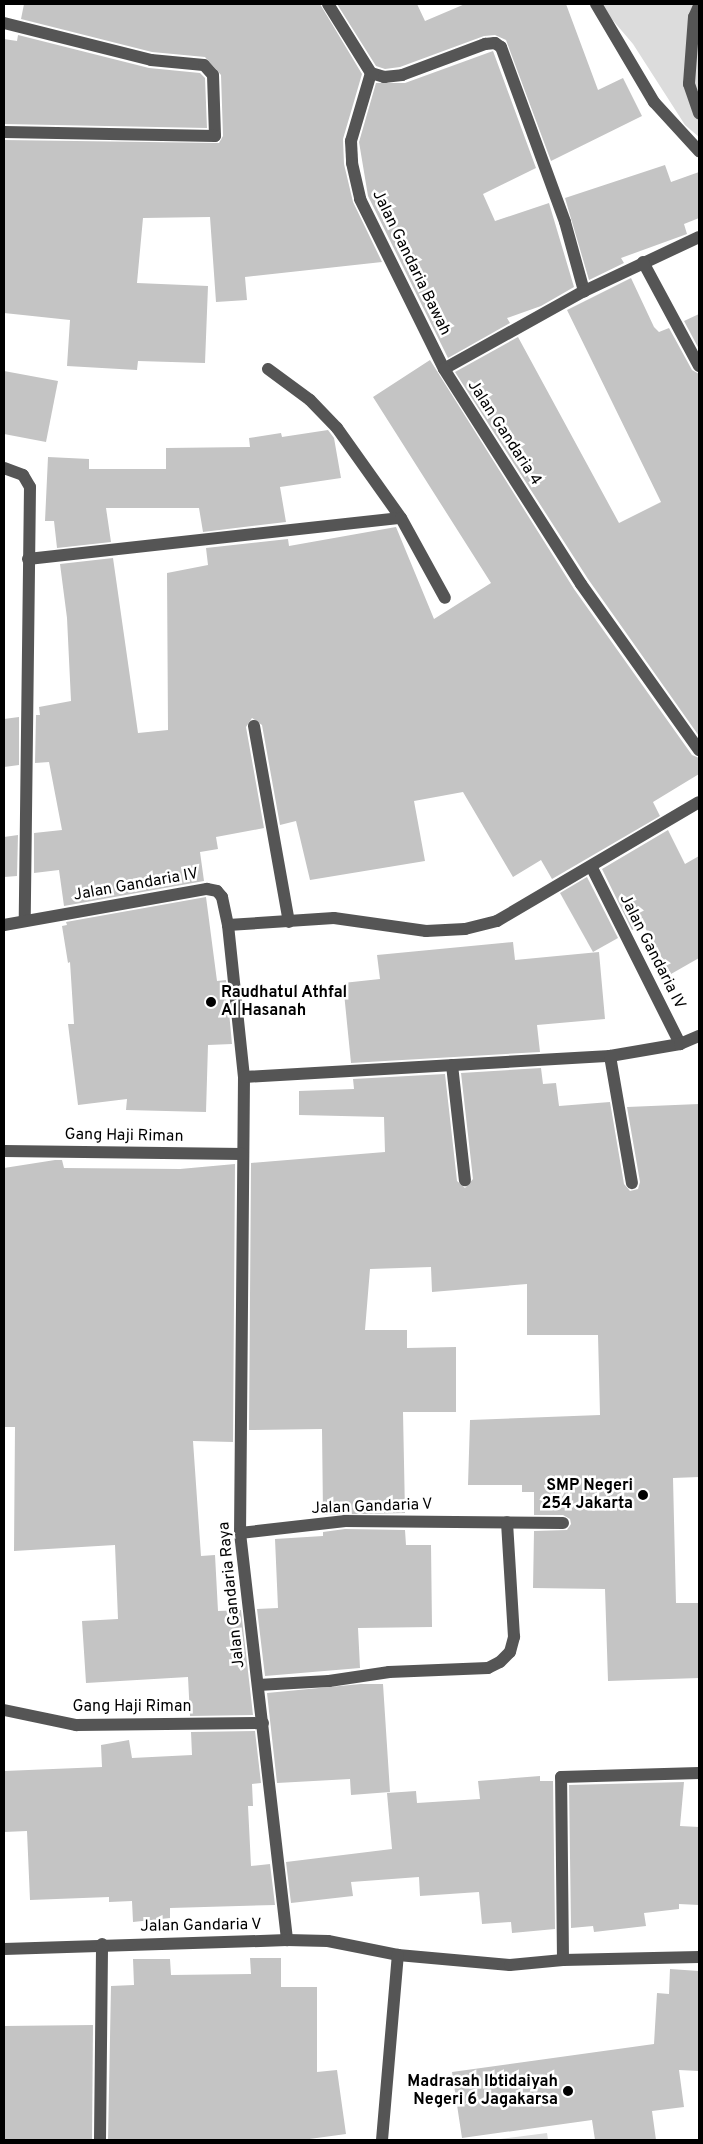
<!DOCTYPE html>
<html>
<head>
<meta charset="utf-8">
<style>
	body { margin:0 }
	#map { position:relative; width:703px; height:2144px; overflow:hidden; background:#fff; font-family:Overpass,sans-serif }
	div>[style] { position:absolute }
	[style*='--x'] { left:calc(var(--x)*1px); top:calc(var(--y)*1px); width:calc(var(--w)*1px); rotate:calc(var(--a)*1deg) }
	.green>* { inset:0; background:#dcdcdc }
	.building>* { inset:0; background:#c4c4c4 }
	.minor>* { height:12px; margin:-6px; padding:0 6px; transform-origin:6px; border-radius:6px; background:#555 }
	.dots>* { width:14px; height:14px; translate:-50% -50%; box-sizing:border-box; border:2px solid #fff; border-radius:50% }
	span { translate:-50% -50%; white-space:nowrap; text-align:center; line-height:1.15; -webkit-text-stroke:5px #fff; paint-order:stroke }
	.street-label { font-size:16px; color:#000 }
	.poi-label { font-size:16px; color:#000; font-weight:700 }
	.left { translate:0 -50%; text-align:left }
	.right { translate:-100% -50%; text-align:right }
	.frame { position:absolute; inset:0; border:5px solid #000; pointer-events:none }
</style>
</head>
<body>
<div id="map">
	<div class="green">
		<i style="clip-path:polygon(599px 4px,699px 4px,699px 137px,685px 125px,633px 44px)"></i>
		<i style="clip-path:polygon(547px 2133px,548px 2140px,493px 2140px)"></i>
	</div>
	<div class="building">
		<i style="clip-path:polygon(24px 4px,320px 4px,362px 74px,343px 139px,344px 164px,353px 202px,382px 262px,245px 277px,247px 300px,216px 302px,210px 217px,143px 218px,137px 283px,208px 286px,205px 363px,138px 361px,137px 370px,67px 366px,70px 320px,4px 313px,4px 140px,219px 143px,223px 136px,221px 75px,205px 57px,152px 52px,21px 19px)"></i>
		<i style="clip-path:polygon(337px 4px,417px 4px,425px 21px,465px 4px,566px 4px,598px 90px,623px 78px,642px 116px,551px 161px,506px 40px,495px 35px,484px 36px,400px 67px,385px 69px,376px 66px)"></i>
		<i style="clip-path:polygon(18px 35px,149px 68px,200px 73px,205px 78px,207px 128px,4px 124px,4px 39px,17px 41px)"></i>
		<i style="clip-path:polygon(493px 51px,536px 168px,483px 194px,495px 221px,549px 203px,574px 287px,541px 306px,507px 318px,510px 323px,448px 358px,368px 196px,359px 142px,376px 83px,405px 83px)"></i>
		<i style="clip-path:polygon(665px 165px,671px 182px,699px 172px,699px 218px,684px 224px,687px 234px,621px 258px,624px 263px,589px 280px,565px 198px)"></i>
		<i style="clip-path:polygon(631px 278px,654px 327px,659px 332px,669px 328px,692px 370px,699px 374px,699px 736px,588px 579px,455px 372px,518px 337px,619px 523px,661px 502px,567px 310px)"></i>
		<i style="clip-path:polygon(699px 314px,699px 349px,684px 321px)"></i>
		<i style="clip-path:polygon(430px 360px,574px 589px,692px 755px,699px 758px,699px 774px,653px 802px,660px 816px,552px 879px,541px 860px,513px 877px,463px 792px,414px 801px,425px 861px,310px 880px,296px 821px,280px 825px,262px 725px,252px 718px,246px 727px,264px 828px,216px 837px,218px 849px,200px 852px,204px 881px,64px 906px,59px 870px,34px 873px,34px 833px,62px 830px,49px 762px,35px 763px,36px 715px,40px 715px,39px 707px,71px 701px,67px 618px,60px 564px,113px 558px,138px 733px,168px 730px,167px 573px,208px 565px,206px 548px,288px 539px,289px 546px,396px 527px,434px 619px,491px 583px,373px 397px)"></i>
		<i style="clip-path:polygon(4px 371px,58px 381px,46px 442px,4px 434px)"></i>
		<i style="clip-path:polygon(328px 430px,334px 438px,341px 478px,280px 487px,286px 522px,203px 532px,199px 508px,106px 508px,111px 542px,57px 548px,54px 521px,45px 521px,48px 457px,89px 459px,89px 469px,166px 469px,166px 448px,250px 447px,249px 438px,281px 433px,282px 437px)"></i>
		<i style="clip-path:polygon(19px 717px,19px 765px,4px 767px,4px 719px)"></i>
		<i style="clip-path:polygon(668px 830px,685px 864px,699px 856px,699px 958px,671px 974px,643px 924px,632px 930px,602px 869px)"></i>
		<i style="clip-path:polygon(18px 835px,17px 876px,4px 877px,4px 837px)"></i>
		<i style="clip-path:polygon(587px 877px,618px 938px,593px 952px,560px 893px)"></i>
		<i style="clip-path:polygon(206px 897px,217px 981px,226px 980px,232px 1044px,208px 1045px,206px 1112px,126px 1110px,127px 1099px,78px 1105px,68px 1024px,74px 1024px,70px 962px,68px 963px,62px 926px,67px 925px,66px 922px)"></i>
		<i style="clip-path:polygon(513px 942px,515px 960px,599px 952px,605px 1019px,537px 1025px,540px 1052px,351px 1063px,343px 983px,380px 979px,377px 955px)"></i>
		<i style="clip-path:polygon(541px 1068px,543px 1084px,556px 1083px,559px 1106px,610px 1102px,624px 1184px,630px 1191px,638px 1189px,640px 1182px,627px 1107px,699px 1104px,699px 1477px,673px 1478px,676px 1603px,699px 1603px,699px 1678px,608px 1681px,605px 1589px,533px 1588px,534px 1531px,567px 1530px,571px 1524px,570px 1519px,563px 1515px,534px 1515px,534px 1492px,522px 1492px,522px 1485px,468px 1485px,470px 1420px,600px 1415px,598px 1335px,527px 1335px,527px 1284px,432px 1292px,431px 1267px,370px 1269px,365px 1330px,407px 1330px,407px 1348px,456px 1347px,456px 1412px,403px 1412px,405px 1513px,323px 1515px,322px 1429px,249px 1430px,251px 1163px,385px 1152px,384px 1117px,299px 1115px,299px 1091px,354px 1089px,353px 1079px,445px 1074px,457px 1181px,465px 1188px,473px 1179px,461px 1073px)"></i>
		<i style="clip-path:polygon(55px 1160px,62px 1160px,64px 1168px,180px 1169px,235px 1164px,233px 1442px,193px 1441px,201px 1556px,215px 1555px,218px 1611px,241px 1610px,253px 1715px,190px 1716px,188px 1677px,86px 1683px,82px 1621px,118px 1619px,115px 1545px,14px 1551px,15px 1427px,4px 1427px,4px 1168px)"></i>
		<i style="clip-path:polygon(345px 1529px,405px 1530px,406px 1545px,431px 1545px,432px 1627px,358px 1628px,360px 1668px,265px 1676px,257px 1609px,278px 1608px,275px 1539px,323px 1536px,323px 1532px)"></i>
		<i style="clip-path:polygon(361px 1684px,383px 1684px,390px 1792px,351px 1795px,350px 1779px,277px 1783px,267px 1693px)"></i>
		<i style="clip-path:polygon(255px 1731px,261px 1783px,252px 1784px,253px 1806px,248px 1806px,251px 1866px,270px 1864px,275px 1905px,170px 1908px,170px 1918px,133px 1922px,132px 1901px,109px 1902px,109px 1897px,30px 1900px,27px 1831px,4px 1832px,4px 1771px,102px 1767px,101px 1745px,129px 1740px,132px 1758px,192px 1755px,191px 1732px)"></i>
		<i style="clip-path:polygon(540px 1776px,540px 1781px,553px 1781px,555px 1929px,512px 1933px,511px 1922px,482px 1924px,479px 1892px,420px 1896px,419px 1877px,351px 1882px,353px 1896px,291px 1903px,286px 1862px,392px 1849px,387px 1793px,416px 1791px,417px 1803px,480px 1799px,478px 1781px)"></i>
		<i style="clip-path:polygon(684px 1782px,680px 1826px,699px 1827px,699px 1905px,679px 1904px,679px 1909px,644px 1913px,646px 1926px,594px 1932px,593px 1926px,571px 1928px,569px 1785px)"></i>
		<i style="clip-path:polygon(250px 1958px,281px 1958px,281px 1987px,317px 1987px,317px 2072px,337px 2070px,346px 2134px,302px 2140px,108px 2140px,111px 1986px,134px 1985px,133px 1959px,170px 1959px,171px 1975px,251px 1974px)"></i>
		<i style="clip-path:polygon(670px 1969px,699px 1971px,699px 2071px,679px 2070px,684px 2107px,652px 2111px,656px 2140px,595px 2140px,592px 2120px,462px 2138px,452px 2072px,654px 2044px,657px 1993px,669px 1994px)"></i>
		<i style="clip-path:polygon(93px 2025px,92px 2140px,4px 2140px,4px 2026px)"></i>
	</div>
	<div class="minor">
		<i style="--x:328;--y:4;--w:81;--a:58.1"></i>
		<i style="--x:371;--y:73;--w:71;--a:106.4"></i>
		<i style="--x:351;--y:141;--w:22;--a:87"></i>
		<i style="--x:352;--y:163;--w:37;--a:77"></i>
		<i style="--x:360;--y:199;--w:190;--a:63.7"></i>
		<i style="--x:596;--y:4;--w:114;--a:59.4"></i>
		<i style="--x:654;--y:102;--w:67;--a:47.4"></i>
		<i style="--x:699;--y:6;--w:12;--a:114"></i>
		<i style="--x:694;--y:17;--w:67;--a:94.3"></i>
		<i style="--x:689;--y:84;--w:31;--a:71"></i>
		<i style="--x:4;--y:23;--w:152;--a:14.1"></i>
		<i style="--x:151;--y:60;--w:53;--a:5.4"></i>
		<i style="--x:204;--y:65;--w:13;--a:48"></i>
		<i style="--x:213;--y:75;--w:61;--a:88.1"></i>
		<i style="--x:215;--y:136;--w:211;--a:-178.9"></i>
		<i style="--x:371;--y:73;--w:14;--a:17"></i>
		<i style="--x:384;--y:77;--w:18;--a:-6"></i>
		<i style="--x:402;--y:75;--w:89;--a:-20.5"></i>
		<i style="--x:485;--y:44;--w:10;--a:-6"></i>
		<i style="--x:495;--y:43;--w:7;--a:34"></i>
		<i style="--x:501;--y:47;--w:186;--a:69.9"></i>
		<i style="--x:565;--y:222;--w:72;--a:74.6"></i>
		<i style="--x:699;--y:237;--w:127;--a:154.8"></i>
		<i style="--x:584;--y:291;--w:160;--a:150.9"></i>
		<i style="--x:444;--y:369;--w:255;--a:57.5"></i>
		<i style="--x:581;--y:584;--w:204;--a:54.6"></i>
		<i style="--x:643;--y:262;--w:118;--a:61.7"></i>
		<i style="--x:268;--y:369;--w:52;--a:36.4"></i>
		<i style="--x:310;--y:400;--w:39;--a:46"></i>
		<i style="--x:337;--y:428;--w:110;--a:54.6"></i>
		<i style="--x:4;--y:468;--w:20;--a:20"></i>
		<i style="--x:23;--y:475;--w:14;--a:60"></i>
		<i style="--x:30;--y:487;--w:434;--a:90.7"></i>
		<i style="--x:28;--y:559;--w:375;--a:-6.3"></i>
		<i style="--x:401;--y:518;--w:91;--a:61.2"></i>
		<i style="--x:254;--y:726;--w:199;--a:79.9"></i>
		<i style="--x:592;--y:868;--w:197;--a:63.4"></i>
		<i style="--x:4;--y:925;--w:206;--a:-10.1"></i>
		<i style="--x:207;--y:889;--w:10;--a:11"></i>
		<i style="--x:217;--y:891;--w:8;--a:50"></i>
		<i style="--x:222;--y:897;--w:29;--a:78"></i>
		<i style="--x:228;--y:925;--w:153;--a:84"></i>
		<i style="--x:244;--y:1077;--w:456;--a:90.5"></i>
		<i style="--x:240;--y:1533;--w:410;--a:83.4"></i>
		<i style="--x:228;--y:925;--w:106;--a:-3.8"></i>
		<i style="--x:334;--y:918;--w:93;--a:8"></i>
		<i style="--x:426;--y:931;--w:39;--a:-3"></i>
		<i style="--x:465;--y:929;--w:33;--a:-14"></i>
		<i style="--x:497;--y:921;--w:234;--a:-30.5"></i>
		<i style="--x:610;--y:1056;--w:129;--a:80.2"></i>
		<i style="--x:452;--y:1065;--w:116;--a:83.6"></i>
		<i style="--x:244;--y:1077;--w:367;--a:-3.3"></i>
		<i style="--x:610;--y:1056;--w:71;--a:-9.7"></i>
		<i style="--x:680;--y:1044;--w:21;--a:-23"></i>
		<i style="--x:4;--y:1151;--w:239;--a:0.7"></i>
		<i style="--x:240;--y:1533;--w:106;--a:-6.5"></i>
		<i style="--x:345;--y:1521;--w:218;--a:0.5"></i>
		<i style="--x:258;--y:1685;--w:71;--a:-3.2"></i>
		<i style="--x:329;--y:1681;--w:61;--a:-8.5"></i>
		<i style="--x:389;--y:1672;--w:99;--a:-2.3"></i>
		<i style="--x:488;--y:1668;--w:13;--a:-27"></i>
		<i style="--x:500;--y:1662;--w:14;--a:-45"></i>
		<i style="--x:510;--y:1652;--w:16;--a:-75"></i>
		<i style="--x:514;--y:1637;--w:115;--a:-93.5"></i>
		<i style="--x:4;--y:1710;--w:74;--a:11.8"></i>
		<i style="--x:76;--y:1725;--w:187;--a:-0.6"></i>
		<i style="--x:4;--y:1949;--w:283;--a:-1.8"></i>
		<i style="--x:287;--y:1940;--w:41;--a:1.4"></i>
		<i style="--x:328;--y:1941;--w:71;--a:11.3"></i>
		<i style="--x:398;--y:1955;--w:112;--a:5.1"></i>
		<i style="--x:510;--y:1965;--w:53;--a:-5.4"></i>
		<i style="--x:563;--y:1960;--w:136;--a:-1.3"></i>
		<i style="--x:563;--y:1960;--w:183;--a:-90.6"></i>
		<i style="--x:561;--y:1777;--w:138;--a:-1.7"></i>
		<i style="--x:100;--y:2140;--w:196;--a:-89.4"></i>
		<i style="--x:382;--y:2140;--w:186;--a:-85.1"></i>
	</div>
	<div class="dots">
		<i style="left:211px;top:1002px;background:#000"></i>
		<i style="left:643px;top:1495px;background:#000"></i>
		<i style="left:568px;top:2091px;background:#000"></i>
	</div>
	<div class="street-label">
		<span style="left:411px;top:263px;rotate:64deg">Jalan Gandaria Bawah</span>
		<span style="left:504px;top:433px;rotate:57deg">Jalan Gandaria 4</span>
		<span style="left:136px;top:885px;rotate:-10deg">Jalan Gandaria IV</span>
		<span style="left:652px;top:952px;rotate:63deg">Jalan Gandaria IV</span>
		<span style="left:124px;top:1136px;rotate:1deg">Gang Haji Riman</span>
		<span style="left:372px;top:1507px;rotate:-2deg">Jalan Gandaria V</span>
		<span style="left:232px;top:1595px;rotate:-96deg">Jalan Gandaria Raya</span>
		<span style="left:132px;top:1707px">Gang Haji Riman</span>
		<span style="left:201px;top:1926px;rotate:-1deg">Jalan Gandaria V</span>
	</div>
	<div class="poi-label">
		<span class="left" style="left:221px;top:1002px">Raudhatul Athfal<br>Al Hasanah</span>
		<span class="right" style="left:633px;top:1495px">SMP Negeri<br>254 Jakarta</span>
		<span class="right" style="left:558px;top:2091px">Madrasah Ibtidaiyah<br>Negeri 6 Jagakarsa</span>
	</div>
	<div class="frame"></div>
</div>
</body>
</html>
